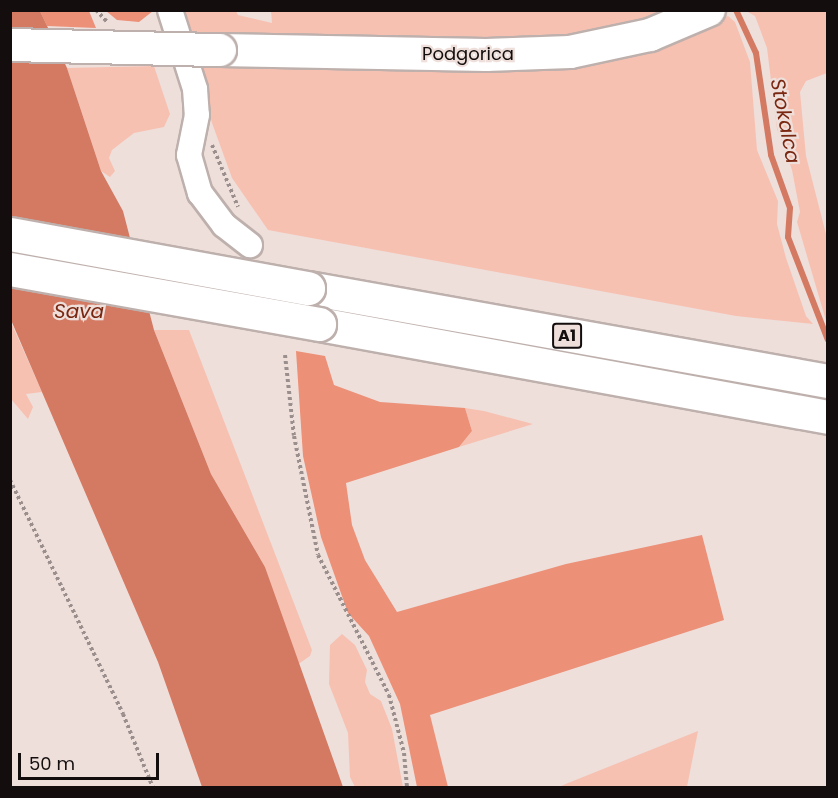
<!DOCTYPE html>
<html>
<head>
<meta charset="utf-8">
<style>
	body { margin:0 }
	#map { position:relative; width:838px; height:798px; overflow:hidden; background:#eedfdb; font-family:Poppins,sans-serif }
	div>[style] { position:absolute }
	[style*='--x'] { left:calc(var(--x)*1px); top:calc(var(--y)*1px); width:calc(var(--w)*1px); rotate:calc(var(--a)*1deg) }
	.green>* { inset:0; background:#f7c1b2 }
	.forest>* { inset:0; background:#ec9078 }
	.water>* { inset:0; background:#d47a63 }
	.stream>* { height:6px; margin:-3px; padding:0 3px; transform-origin:3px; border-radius:3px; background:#d47a63 }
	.path>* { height:4px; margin-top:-2px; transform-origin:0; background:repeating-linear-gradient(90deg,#9a8f8c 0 3px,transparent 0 6px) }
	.roads { filter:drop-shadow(2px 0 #beb0ac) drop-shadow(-2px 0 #beb0ac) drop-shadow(0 2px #beb0ac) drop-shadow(0 -2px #beb0ac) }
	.minor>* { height:24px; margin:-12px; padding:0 12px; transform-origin:12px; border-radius:12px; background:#fff }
	.major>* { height:32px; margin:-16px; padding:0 16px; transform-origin:16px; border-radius:16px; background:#fff }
	.highway>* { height:33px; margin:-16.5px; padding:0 16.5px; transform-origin:16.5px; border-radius:16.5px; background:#fff }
	.bridges { filter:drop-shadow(2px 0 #beb0ac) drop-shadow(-2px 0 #beb0ac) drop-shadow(0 2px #beb0ac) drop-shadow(0 -2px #beb0ac) }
	.major-bridge>* { height:32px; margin:-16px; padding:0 16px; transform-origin:16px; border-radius:16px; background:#fff }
	.highway-bridge>* { height:33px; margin:-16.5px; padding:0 16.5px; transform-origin:16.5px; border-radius:16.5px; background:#fff }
	span { translate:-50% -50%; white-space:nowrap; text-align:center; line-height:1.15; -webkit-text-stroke:4.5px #eedfdb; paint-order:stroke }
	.shield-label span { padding:2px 4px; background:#eedfdb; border:2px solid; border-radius:4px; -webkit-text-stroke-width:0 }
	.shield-label { font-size:16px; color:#130e0d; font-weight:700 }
	.street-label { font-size:18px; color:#130e0d }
	.water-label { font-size:20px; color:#792711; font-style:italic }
	.frame { position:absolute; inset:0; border:12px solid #130e0d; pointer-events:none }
	.scale { position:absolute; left:18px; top:753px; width:141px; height:27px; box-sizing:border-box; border:3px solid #130e0d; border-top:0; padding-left:8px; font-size:18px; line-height:21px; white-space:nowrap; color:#130e0d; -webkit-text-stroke:4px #eedfdb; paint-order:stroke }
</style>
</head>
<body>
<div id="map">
	<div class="green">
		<i style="clip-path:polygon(180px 11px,236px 11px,238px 15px,272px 23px,271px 11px,674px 11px,651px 21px,581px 37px,514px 40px,204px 33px,184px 30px)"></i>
		<i style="clip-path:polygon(746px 11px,827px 11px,827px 73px,806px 81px,800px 92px,806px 156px,827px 238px,827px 324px,797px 222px,800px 212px,792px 170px,777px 129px,767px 48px,755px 16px)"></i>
		<i style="clip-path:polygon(728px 16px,735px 22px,750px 62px,757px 150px,778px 201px,777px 224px,786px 258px,806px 316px,813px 324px,736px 316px,268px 230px,232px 178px,212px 123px,198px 66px,562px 68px,651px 50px)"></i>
		<i style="clip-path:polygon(154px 66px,170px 114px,164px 127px,134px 133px,112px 150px,109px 158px,115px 171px,110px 177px,101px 171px,67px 68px)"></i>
		<i style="clip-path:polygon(10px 320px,42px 392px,26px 394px,33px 407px,28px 419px,11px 399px)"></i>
		<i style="clip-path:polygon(154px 330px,189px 330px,312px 650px,310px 656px,297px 665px,265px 567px,211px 474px)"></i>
		<i style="clip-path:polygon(465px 408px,484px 411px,533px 424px,459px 447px,472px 431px)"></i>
		<i style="clip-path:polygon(342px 634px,355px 645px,367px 670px,365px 682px,370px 694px,381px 701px,392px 729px,403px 787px,355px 787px,350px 777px,348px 733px,329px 684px,330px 645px)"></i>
		<i style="clip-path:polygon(698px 731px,687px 787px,559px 787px,568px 783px)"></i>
	</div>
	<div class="forest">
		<i style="clip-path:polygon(40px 11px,89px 11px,96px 28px,47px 26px)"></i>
		<i style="clip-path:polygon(106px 11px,153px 10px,153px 11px,139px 22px,117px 20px)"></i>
		<i style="clip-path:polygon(296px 351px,325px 356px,334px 385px,380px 402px,465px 408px,472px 431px,459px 447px,346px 483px,352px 525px,365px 560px,397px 612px,566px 564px,702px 535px,724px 620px,430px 715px,448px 787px,417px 787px,400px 704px,369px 636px,348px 613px,321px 537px,303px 456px)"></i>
	</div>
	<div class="water">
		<i style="clip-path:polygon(10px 11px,40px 11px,67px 68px,101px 171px,123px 211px,154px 330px,211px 474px,265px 567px,343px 787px,202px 787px,158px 662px,11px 320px)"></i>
	</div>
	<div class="stream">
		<i style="--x:736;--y:10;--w:47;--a:65.1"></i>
		<i style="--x:756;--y:53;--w:103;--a:81.6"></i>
		<i style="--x:771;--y:155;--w:56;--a:70.3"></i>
		<i style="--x:790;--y:208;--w:29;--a:94"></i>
		<i style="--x:788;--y:237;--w:110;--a:68.8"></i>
	</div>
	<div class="path">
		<i style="--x:96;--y:10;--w:16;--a:47"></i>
		<i style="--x:212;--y:145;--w:67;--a:67.2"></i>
		<i style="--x:285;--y:355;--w:81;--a:83.7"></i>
		<i style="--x:294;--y:436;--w:121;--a:78.6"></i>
		<i style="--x:318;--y:555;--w:157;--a:63.1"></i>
		<i style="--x:389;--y:695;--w:60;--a:75.5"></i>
		<i style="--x:404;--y:753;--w:35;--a:85"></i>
		<i style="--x:10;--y:480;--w:260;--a:64.2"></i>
		<i style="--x:123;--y:714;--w:80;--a:67.9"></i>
	</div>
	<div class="roads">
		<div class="minor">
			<i style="--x:170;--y:10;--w:83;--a:72.4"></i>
			<i style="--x:195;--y:89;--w:26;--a:86"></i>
			<i style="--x:197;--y:115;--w:41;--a:101.3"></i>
			<i style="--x:189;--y:155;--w:40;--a:74"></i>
			<i style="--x:200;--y:193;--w:40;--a:53"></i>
			<i style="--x:224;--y:225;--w:33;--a:38"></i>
		</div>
		<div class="major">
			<i style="--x:220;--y:50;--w:266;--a:1.1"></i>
			<i style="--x:486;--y:55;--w:84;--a:-2"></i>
			<i style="--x:570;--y:52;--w:82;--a:-12"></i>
			<i style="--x:650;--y:35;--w:64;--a:-23"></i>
		</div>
		<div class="highway">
			<i style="--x:308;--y:288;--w:528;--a:10.14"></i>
			<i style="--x:319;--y:324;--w:517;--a:10.35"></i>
		</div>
	</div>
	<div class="bridges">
		<div class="major-bridge">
			<i style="--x:10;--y:45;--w:210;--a:1.4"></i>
		</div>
		<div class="highway-bridge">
			<i style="--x:10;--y:234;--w:303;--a:10.3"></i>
			<i style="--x:10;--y:269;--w:314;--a:10.1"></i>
		</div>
	</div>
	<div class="shield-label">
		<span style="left:567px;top:336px">A1</span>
	</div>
	<div class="street-label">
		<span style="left:468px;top:54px">Podgorica</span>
	</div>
	<div class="water-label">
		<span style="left:785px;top:121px;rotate:79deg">Stokalca</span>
		<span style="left:79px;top:311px">Sava</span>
	</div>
	<div class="frame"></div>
	<div class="scale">50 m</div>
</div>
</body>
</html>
